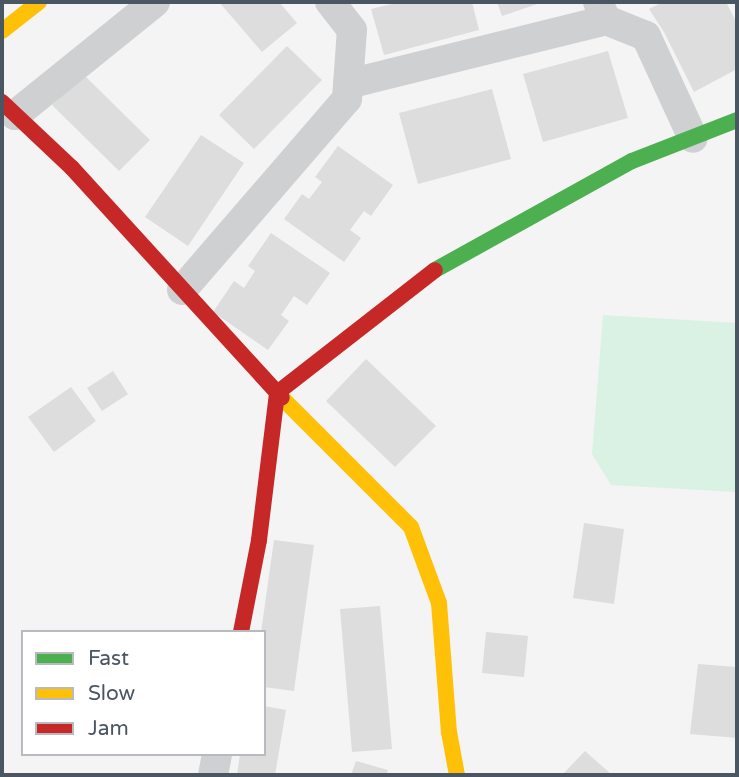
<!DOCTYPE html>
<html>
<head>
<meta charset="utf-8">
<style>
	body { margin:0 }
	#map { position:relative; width:739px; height:777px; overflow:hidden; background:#f4f4f4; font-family:"Varela Round",sans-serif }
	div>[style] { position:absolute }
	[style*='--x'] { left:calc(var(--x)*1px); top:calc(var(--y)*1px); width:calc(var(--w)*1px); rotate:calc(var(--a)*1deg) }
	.green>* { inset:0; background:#d9f2e3 }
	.building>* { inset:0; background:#ddddde }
	.street>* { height:30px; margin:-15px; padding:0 15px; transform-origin:15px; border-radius:15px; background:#ced0d2 }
	.fast>* { height:16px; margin:-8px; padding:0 8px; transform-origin:8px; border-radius:8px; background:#4caf50 }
	.slow>* { height:16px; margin:-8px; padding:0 8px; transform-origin:8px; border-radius:8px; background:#ffc107 }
	.jam>* { height:16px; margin:-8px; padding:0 8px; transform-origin:8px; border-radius:8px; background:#c62828 }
	span { translate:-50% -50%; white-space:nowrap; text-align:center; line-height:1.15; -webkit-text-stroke:5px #fff; paint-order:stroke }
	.frame { position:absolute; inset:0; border:4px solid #4a5661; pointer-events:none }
	.legend { position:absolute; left:21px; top:630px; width:245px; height:126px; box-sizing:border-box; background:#fff; border:2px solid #b7bbc0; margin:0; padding:9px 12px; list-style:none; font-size:21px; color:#4a5661 }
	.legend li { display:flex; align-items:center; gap:14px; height:35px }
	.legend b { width:35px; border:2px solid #b7bbc0 }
</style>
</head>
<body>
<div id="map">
	<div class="green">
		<i style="clip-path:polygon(603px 315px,737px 323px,737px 492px,611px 485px,592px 454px)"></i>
	</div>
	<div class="building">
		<i style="clip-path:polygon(219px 2px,279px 2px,297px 23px,262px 52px)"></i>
		<i style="clip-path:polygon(400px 2px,472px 2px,479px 30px,384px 55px,371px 9px)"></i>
		<i style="clip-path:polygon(497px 2px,543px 2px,502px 16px)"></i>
		<i style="clip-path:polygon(663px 2px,726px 2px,737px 23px,737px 69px,694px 92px,664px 32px,649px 9px)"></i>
		<i style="clip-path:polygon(287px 46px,322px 80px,254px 149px,219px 115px)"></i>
		<i style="clip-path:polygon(608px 51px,628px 118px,543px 142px,523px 74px)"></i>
		<i style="clip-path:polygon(83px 74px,150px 140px,119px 171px,52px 105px)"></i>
		<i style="clip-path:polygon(492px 89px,511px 159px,418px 184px,399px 113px)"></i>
		<i style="clip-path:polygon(201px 135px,244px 163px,188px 246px,145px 217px)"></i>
		<i style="clip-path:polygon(338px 146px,393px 185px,371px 216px,364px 211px,350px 230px,361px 238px,344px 262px,284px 219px,302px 194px,309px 199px,322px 182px,315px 177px)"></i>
		<i style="clip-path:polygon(271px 233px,330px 273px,307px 305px,294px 296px,281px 315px,289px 321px,268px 350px,213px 312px,234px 281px,244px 288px,255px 271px,248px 266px)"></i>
		<i style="clip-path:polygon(366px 359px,436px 426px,395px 467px,326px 401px)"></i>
		<i style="clip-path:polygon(113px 371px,128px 394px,102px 411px,87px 388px)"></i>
		<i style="clip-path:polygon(71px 387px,96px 421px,54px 452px,28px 417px)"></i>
		<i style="clip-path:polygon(584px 523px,624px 529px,614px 604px,573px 598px)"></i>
		<i style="clip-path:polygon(274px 540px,314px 545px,294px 691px,264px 687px,264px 632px,261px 632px)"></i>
		<i style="clip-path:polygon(380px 606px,392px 749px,352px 752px,340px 609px)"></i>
		<i style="clip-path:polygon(486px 632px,528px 636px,524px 677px,482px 673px)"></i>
		<i style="clip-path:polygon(698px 664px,737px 667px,737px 738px,690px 734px)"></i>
		<i style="clip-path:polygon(264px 706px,286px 710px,275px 775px,237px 775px,240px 754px,264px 754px)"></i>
		<i style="clip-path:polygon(585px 751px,612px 775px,562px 775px)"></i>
		<i style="clip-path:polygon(356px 761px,388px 770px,386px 775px,351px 775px)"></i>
	</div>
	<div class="street">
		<i style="--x:598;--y:2;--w:20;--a:66"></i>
		<i style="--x:606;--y:20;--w:43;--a:21.8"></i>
		<i style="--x:646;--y:36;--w:112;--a:65.3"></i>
		<i style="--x:348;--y:84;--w:266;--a:-13.9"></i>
		<i style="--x:15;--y:115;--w:180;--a:-38.9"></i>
		<i style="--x:182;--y:290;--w:252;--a:-49.2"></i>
		<i style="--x:347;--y:99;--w:69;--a:-85.9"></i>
		<i style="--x:352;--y:30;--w:36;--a:-128"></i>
		<i style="--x:213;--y:775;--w:21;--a:-79"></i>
	</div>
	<div class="fast">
		<i style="--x:435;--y:270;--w:225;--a:-29"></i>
		<i style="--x:632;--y:161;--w:113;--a:-21.3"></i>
	</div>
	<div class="slow">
		<i style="--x:2;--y:31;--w:47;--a:-38.1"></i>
		<i style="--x:282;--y:398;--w:182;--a:45"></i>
		<i style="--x:411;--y:527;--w:81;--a:69.8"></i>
		<i style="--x:439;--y:603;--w:129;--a:85.6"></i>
		<i style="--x:449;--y:732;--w:44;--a:79.5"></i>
	</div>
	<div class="jam">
		<i style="--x:2;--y:102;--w:96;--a:43.3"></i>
		<i style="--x:72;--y:168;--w:311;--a:47.6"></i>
		<i style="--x:241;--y:632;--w:94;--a:-78.9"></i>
		<i style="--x:259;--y:540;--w:148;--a:-83"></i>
		<i style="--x:277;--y:393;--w:200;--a:-37.9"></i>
	</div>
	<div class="frame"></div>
	<ul class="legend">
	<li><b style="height:9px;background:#4caf50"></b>Fast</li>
	<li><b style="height:9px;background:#ffc107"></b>Slow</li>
	<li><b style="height:9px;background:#c62828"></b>Jam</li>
	</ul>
</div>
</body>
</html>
